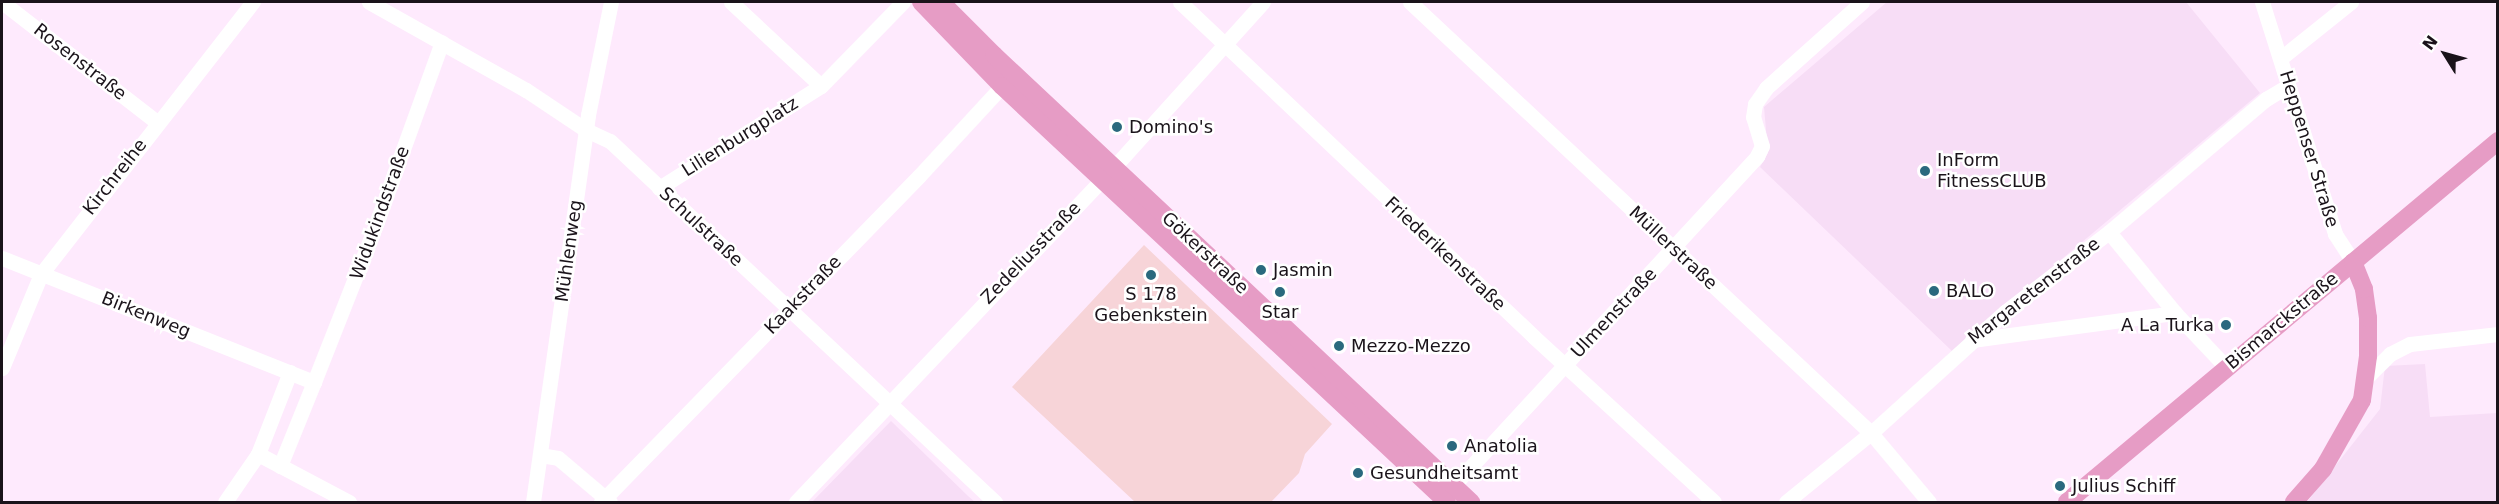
<!DOCTYPE html>
<html>
<head>
<meta charset="utf-8">
<style>
	body { margin:0 }
	#map { position:relative; width:2499px; height:504px; overflow:hidden; background:#feeafd; font-family:"DejaVu Sans",sans-serif }
	div>[style] { position:absolute }
	[style*='--x'] { left:calc(var(--x)*1px); top:calc(var(--y)*1px); width:calc(var(--w)*1px); rotate:calc(var(--a)*1deg) }
	.built>* { inset:0; background:#f7ddf6 }
	.green>* { inset:0; background:#f7d4d8 }
	.minor>* { height:15px; margin:-7.5px; padding:0 7.5px; transform-origin:7.5px; border-radius:7.5px; background:#fff }
	.major>* { height:18px; margin:-9px; padding:0 9px; transform-origin:9px; border-radius:9px; background:#e69cc5 }
	.dots>* { width:16px; height:16px; translate:-50% -50%; box-sizing:border-box; border:3px solid #fff; border-radius:50% }
	span { translate:-50% -50%; white-space:nowrap; text-align:center; line-height:1.15; -webkit-text-stroke:5px #fff; paint-order:stroke }
	.street-label { font-size:18px; color:#1a131a }
	.poi-label { font-size:18px; color:#1a131a }
	.left { translate:0 -50%; text-align:left }
	.right { translate:-100% -50%; text-align:right }
	.frame { position:absolute; inset:0; border:3px solid #1a131a; pointer-events:none }
	.north { position:absolute; left:2415px; top:24px; width:60px; height:60px; -webkit-text-stroke:4px #fff; paint-order:stroke; rotate:307deg; font-size:16px; font-weight:700; line-height:24px; text-align:center; color:#1a131a }
	.north::after { content:''; display:block; margin:auto; width:21px; height:27px; background:#1a131a; clip-path:polygon(50% 0,100% 100%,50% 72%,0 100%) }
</style>
</head>
<body>
<div id="map">
	<div class="built">
		<i style="clip-path:polygon(1887px 2px,2186px 2px,2260px 93px,1952px 351px,1760px 167px,1768px 153px,1764px 107px)"></i>
		<i style="clip-path:polygon(2425px 364px,2430px 417px,2497px 413px,2497px 502px,2307px 502px,2380px 409px,2385px 366px)"></i>
		<i style="clip-path:polygon(891px 421px,968px 496px,975px 502px,812px 502px)"></i>
	</div>
	<div class="green">
		<i style="clip-path:polygon(1144px 245px,1332px 424px,1305px 454px,1299px 473px,1271px 502px,1135px 502px,1012px 387px)"></i>
	</div>
	<div class="minor">
		<i style="--x:2;--y:2;--w:197;--a:37.8"></i>
		<i style="--x:369;--y:2;--w:180;--a:29.3"></i>
		<i style="--x:526;--y:90;--w:72;--a:33.7"></i>
		<i style="--x:586;--y:130;--w:26;--a:25"></i>
		<i style="--x:610;--y:141;--w:528;--a:43.16"></i>
		<i style="--x:731;--y:2;--w:123;--a:43"></i>
		<i style="--x:1180;--y:2;--w:487;--a:43.4"></i>
		<i style="--x:1534;--y:337;--w:244;--a:42.5"></i>
		<i style="--x:1410;--y:2;--w:631;--a:43.07"></i>
		<i style="--x:1871;--y:433;--w:90;--a:50"></i>
		<i style="--x:2262;--y:2;--w:243;--a:72.5"></i>
		<i style="--x:2335;--y:234;--w:33;--a:57"></i>
		<i style="--x:2281;--y:58;--w:90;--a:-38.7"></i>
		<i style="--x:659;--y:188;--w:191;--a:-32.2"></i>
		<i style="--x:821;--y:86;--w:117;--a:-45.7"></i>
		<i style="--x:2109;--y:232;--w:104;--a:50.8"></i>
		<i style="--x:2175;--y:313;--w:74;--a:46.6"></i>
		<i style="--x:2;--y:258;--w:336;--a:21.7"></i>
		<i style="--x:314;--y:382;--w:158;--a:-68.5"></i>
		<i style="--x:372;--y:235;--w:205;--a:-70.1"></i>
		<i style="--x:1972;--y:340;--w:205;--a:-7.6"></i>
		<i style="--x:2;--y:368;--w:102;--a:-67.5"></i>
		<i style="--x:41;--y:274;--w:345;--a:-52.1"></i>
		<i style="--x:2364;--y:380;--w:37;--a:-45"></i>
		<i style="--x:2390;--y:354;--w:22;--a:-27"></i>
		<i style="--x:2410;--y:344;--w:89;--a:-6.5"></i>
		<i style="--x:258;--y:454;--w:103;--a:27.8"></i>
		<i style="--x:540;--y:455;--w:18;--a:9"></i>
		<i style="--x:558;--y:458;--w:68;--a:40.2"></i>
		<i style="--x:280;--y:466;--w:91;--a:-68"></i>
		<i style="--x:1453;--y:486;--w:449;--a:-47.3"></i>
		<i style="--x:1757;--y:156;--w:11;--a:-63"></i>
		<i style="--x:1762;--y:146;--w:30;--a:-107"></i>
		<i style="--x:1753;--y:117;--w:13;--a:-81"></i>
		<i style="--x:1755;--y:104;--w:19;--a:-55"></i>
		<i style="--x:1766;--y:88;--w:129;--a:-41.9"></i>
		<i style="--x:225;--y:502;--w:58;--a:-55.5"></i>
		<i style="--x:258;--y:454;--w:88;--a:-68.7"></i>
		<i style="--x:533;--y:502;--w:391;--a:-81.9"></i>
		<i style="--x:588;--y:115;--w:115;--a:-78.5"></i>
		<i style="--x:601;--y:502;--w:455;--a:-45.7"></i>
		<i style="--x:919;--y:176;--w:122;--a:-47.3"></i>
		<i style="--x:796;--y:502;--w:462;--a:-46.5"></i>
		<i style="--x:1114;--y:167;--w:222;--a:-47.9"></i>
		<i style="--x:1786;--y:502;--w:109;--a:-39.1"></i>
		<i style="--x:1871;--y:433;--w:181;--a:-42.1"></i>
		<i style="--x:2005;--y:312;--w:131;--a:-37.6"></i>
		<i style="--x:2109;--y:232;--w:206;--a:-40.3"></i>
		<i style="--x:2266;--y:99;--w:26;--a:-31"></i>
	</div>
	<div class="major">
		<i style="--x:921;--y:2;--w:117;--a:46"></i>
		<i style="--x:1002;--y:86;--w:609;--a:43.07"></i>
		<i style="--x:941;--y:2;--w:75;--a:45"></i>
		<i style="--x:994;--y:55;--w:654;--a:43.14"></i>
		<i style="--x:2067;--y:502;--w:562;--a:-39.95"></i>
		<i style="--x:2294;--y:502;--w:44;--a:-48.7"></i>
		<i style="--x:2323;--y:469;--w:79;--a:-60.5"></i>
		<i style="--x:2362;--y:400;--w:44;--a:-82.2"></i>
		<i style="--x:2368;--y:356;--w:38;--a:-90"></i>
		<i style="--x:2368;--y:318;--w:29;--a:-98"></i>
		<i style="--x:2364;--y:289;--w:29;--a:-112"></i>
	</div>
	<div class="dots">
		<i style="left:1117px;top:127px;background:#2a697e"></i>
		<i style="left:1925px;top:171px;background:#2a697e"></i>
		<i style="left:1261px;top:270px;background:#2a697e"></i>
		<i style="left:1151px;top:275px;background:#2a697e"></i>
		<i style="left:1934px;top:291px;background:#2a697e"></i>
		<i style="left:1280px;top:292px;background:#2a697e"></i>
		<i style="left:2226px;top:325px;background:#2a697e"></i>
		<i style="left:1339px;top:346px;background:#2a697e"></i>
		<i style="left:1452px;top:446px;background:#2a697e"></i>
		<i style="left:1358px;top:473px;background:#2a697e"></i>
		<i style="left:2060px;top:486px;background:#2a697e"></i>
	</div>
	<div class="street-label">
		<span style="left:80px;top:62px;rotate:38deg">Rosenstraße</span>
		<span style="left:740px;top:137px;rotate:-32deg">Lilienburgplatz</span>
		<span style="left:2309px;top:149px;rotate:73deg">Heppenser Straße</span>
		<span style="left:115px;top:177px;rotate:-52deg">Kirchreihe</span>
		<span style="left:380px;top:213px;rotate:-70deg">Widukindstraße</span>
		<span style="left:701px;top:227px;rotate:43deg">Schulstraße</span>
		<span style="left:1673px;top:248px;rotate:43deg">Müllerstraße</span>
		<span style="left:569px;top:251px;rotate:-82deg">Mühlenweg</span>
		<span style="left:1031px;top:253px;rotate:-46deg">Zedeliusstraße</span>
		<span style="left:1205px;top:253px;rotate:43deg">Gökerstraße</span>
		<span style="left:1445px;top:254px;rotate:43deg">Friederikenstraße</span>
		<span style="left:2034px;top:291px;rotate:-38deg">Margaretenstraße</span>
		<span style="left:803px;top:295px;rotate:-46deg">Kaakstraße</span>
		<span style="left:1614px;top:313px;rotate:-47deg">Ulmenstraße</span>
		<span style="left:146px;top:315px;rotate:22deg">Birkenweg</span>
		<span style="left:2282px;top:321px;rotate:-40deg">Bismarckstraße</span>
	</div>
	<div class="poi-label">
		<span class="left" style="left:1129px;top:127px">Domino's</span>
		<span class="left" style="left:1937px;top:171px">InForm<br>FitnessCLUB</span>
		<span class="left" style="left:1273px;top:270px">Jasmin</span>
		<span class="left" style="left:1946px;top:291px">BALO</span>
		<span style="left:1151px;top:305px">S 178<br>Gebenkstein</span>
		<span style="left:1280px;top:312px">Star</span>
		<span class="right" style="left:2214px;top:325px">A La Turka</span>
		<span class="left" style="left:1351px;top:346px">Mezzo-Mezzo</span>
		<span class="left" style="left:1464px;top:446px">Anatolia</span>
		<span class="left" style="left:1370px;top:473px">Gesundheitsamt</span>
		<span class="left" style="left:2072px;top:486px">Julius Schiff</span>
	</div>
	<div class="frame"></div>
	<div class="north">N</div>
</div>
</body>
</html>
